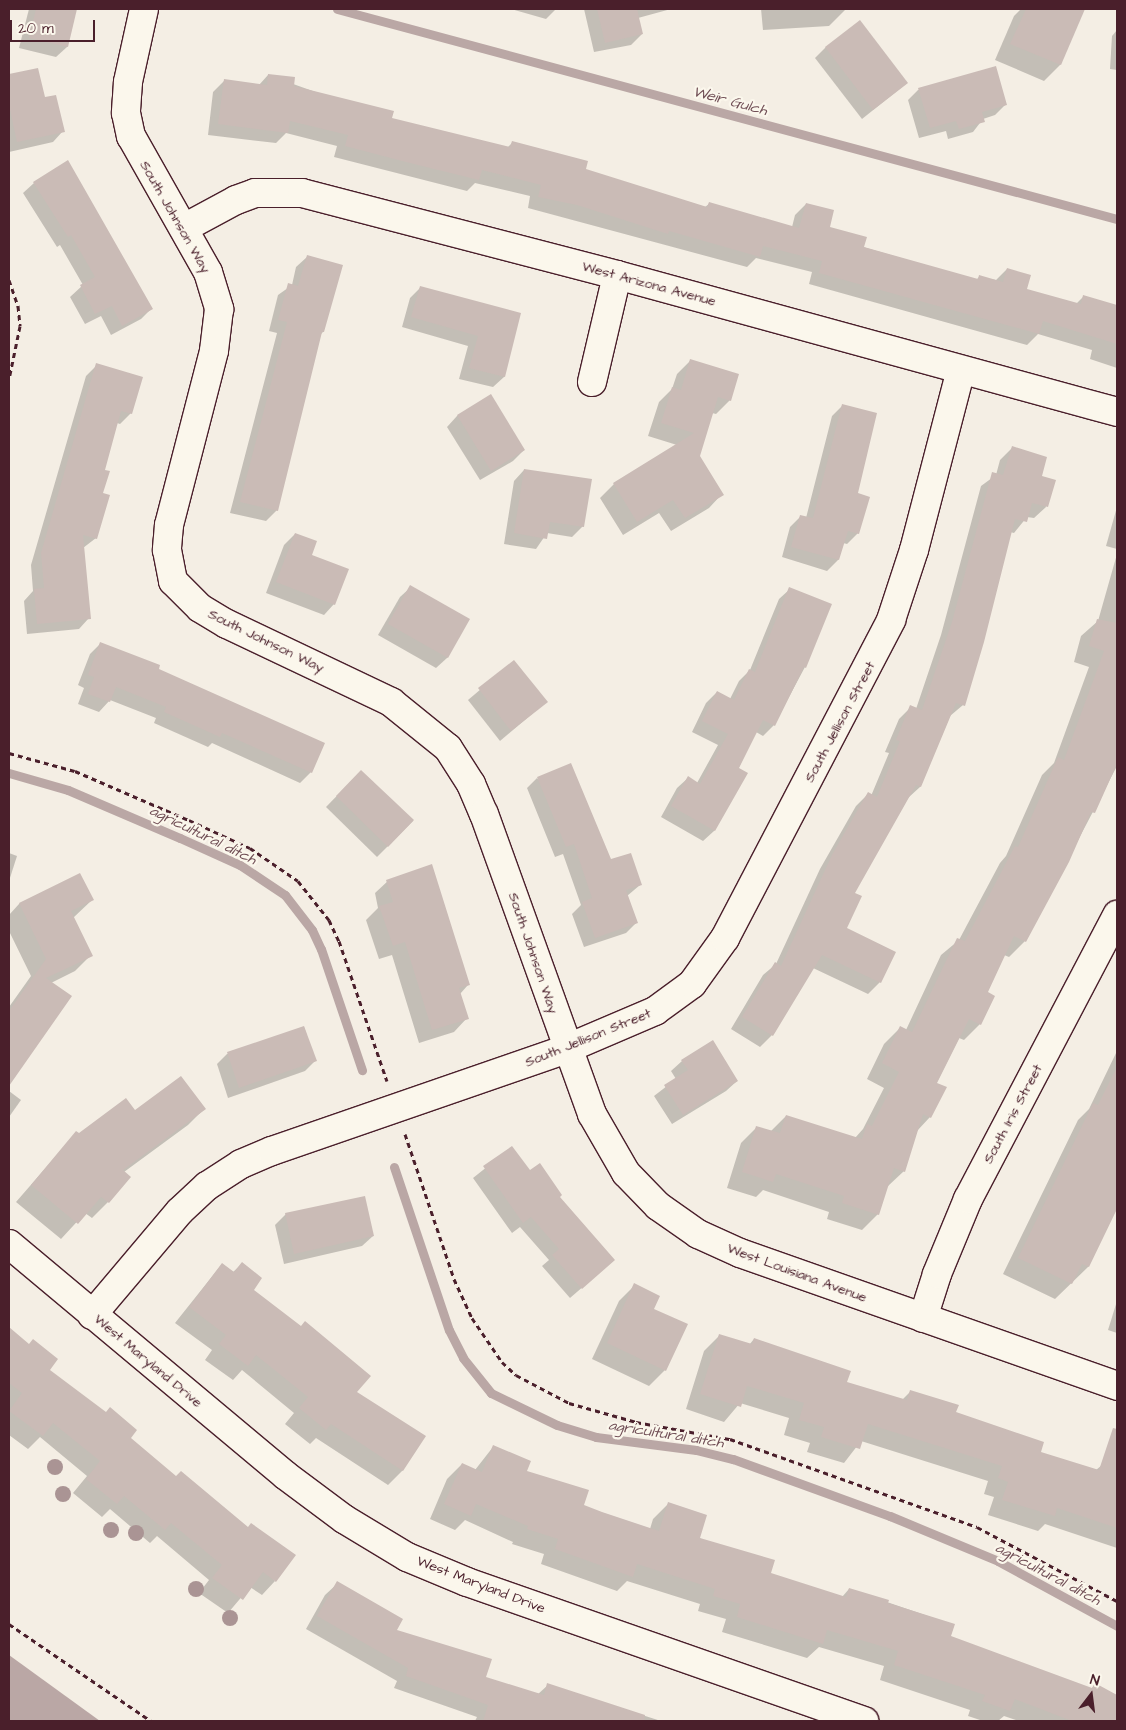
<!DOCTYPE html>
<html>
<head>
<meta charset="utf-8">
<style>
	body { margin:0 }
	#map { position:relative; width:1126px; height:1730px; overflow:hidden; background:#f4eee4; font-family:"Architects Daughter",sans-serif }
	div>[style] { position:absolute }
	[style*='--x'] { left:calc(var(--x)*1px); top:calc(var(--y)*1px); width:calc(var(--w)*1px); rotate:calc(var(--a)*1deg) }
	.water>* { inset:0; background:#baa7a5 }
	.shadow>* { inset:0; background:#0003 }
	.stream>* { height:9px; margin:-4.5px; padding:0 4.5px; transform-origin:4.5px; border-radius:4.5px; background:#baa7a5 }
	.building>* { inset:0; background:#cabbb6 }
	.path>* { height:3px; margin-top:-1.5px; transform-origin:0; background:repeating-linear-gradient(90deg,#4a1f2b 0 5px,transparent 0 9px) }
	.roads { filter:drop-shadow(1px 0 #4a1f2b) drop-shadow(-1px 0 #4a1f2b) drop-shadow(0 1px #4a1f2b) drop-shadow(0 -1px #4a1f2b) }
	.minor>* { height:28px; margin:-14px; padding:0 14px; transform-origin:14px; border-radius:14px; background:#fbf7ec }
	.trees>* { width:16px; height:16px; margin:-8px; border-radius:50%; background:#aa9494 }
	span { translate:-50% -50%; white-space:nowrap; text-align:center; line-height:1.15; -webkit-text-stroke:4.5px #fbf7ec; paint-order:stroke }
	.street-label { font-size:14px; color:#4a1f2b }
	.water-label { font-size:15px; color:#714f56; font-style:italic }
	.frame { position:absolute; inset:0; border:10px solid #4a1f2b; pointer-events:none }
	.north { position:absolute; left:1066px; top:1670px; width:50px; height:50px; -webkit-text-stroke:4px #fbf7ec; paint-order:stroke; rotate:15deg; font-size:14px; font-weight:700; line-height:20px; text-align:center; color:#4a1f2b }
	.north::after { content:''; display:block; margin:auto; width:18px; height:22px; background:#4a1f2b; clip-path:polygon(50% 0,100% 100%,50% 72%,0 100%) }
	.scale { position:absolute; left:10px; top:20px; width:85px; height:22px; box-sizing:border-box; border:2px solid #4a1f2b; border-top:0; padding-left:6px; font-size:15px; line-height:18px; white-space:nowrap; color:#4a1f2b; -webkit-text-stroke:4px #fbf7ec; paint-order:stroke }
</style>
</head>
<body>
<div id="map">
	<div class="water">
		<i style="clip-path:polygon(9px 1655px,100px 1721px,9px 1721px)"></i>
	</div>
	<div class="shadow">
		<i style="clip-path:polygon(29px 9px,76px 9px,67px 47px,56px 57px,19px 48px)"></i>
		<i style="clip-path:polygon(511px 9px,556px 9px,546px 19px)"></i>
		<i style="clip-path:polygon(584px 9px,671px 9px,638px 18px,642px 34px,631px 45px,594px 52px)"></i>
		<i style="clip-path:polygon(761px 9px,845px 9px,845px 10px,829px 26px,763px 30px)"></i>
		<i style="clip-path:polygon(1021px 9px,1084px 9px,1060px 65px,1044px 81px,995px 60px,1014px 16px)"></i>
		<i style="clip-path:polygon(1117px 30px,1117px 70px,1110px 69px,1112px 36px)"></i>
		<i style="clip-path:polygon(826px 47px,907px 83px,862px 119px,815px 58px)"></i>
		<i style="clip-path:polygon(995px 67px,1006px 104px,995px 115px,983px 119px,973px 132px,948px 139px,946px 131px,919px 138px,908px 100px,918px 90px)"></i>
		<i style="clip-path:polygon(37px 70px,44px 99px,63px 131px,53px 142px,9px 152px,9px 75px)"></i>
		<i style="clip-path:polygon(268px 75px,391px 119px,507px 148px,512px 143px,584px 170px,705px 207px,709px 204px,792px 227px,795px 215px,806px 204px,829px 228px,863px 247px,976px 280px,979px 277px,996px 280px,1007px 269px,1025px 290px,1076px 304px,1084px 296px,1117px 306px,1117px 368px,1090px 359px,1092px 350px,1038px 334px,1027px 345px,809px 284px,812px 272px,756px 258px,747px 267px,528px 208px,530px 196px,475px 183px,467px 191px,334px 157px,337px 146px,286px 133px,276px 143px,208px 135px,213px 92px,224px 81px,259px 85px)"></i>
		<i style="clip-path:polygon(34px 183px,151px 309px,141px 319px,111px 335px,101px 316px,85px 324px,70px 297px,83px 285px,60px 245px,57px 247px,23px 193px)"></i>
		<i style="clip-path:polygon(307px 257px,323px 332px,319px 336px,277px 510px,266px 521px,230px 513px,277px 333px,269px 331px,278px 295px,292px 285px,296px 267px)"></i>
		<i style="clip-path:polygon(420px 288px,520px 314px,504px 377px,493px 387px,459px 379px,468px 346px,402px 327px,410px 298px)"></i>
		<i style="clip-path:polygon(690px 361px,730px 400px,716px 414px,712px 413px,698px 456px,722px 494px,709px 508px,671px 531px,659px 513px,623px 535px,600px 498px,614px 484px,677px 445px,648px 436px,659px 402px,672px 389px,677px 374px)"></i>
		<i style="clip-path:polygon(97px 365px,131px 413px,120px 424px,117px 423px,103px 471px,96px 538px,83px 548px,89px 618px,79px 629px,27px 634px,24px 601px,33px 591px,31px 565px,86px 376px)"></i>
		<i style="clip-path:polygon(490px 396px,524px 450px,513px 461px,480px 480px,447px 427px,457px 416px)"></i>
		<i style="clip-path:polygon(843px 405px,856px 494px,858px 533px,847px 544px,843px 543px,838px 560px,827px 571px,782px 557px,790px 527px,801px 516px,806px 518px,832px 416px)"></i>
		<i style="clip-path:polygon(1012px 448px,1040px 477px,1046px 507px,1034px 518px,1027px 517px,1014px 533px,1010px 532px,963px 705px,950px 716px,920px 787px,908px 798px,853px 893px,845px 929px,880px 982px,868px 994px,813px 968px,772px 1035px,760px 1047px,731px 1029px,763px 975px,776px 964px,820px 869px,856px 806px,868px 794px,871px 796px,889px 753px,885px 752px,899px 719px,911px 707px,916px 709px,941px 635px,981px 486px,996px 475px,1000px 460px)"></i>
		<i style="clip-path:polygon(524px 470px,583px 526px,572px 537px,547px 533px,536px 549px,504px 544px,514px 481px)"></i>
		<i style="clip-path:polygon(1117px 507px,1117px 549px,1106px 546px)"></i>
		<i style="clip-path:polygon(295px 534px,310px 556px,334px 604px,324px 615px,266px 593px,284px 545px)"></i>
		<i style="clip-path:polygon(1117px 554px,1117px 766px,1025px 941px,1009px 957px,1004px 955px,986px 993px,980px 1024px,964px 1040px,959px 1038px,936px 1084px,930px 1117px,917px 1131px,904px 1171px,887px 1187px,878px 1214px,862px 1230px,827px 1219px,829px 1212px,763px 1190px,756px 1197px,727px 1188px,741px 1143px,757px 1127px,771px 1131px,786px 1116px,855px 1138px,863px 1129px,884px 1088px,867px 1079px,884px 1044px,900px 1028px,906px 1030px,941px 955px,959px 940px,1000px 863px,1006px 856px,1042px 775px,1054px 763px,1089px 667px,1074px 662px,1081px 636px,1098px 621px)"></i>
		<i style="clip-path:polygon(411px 587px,468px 619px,447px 658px,436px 668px,378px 635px,400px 597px)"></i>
		<i style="clip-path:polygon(790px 589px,805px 667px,774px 725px,763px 736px,756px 732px,738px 769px,746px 773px,714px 831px,703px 841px,661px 817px,677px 788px,688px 778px,697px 783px,718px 745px,692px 732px,706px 703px,717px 692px,730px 699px,739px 681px,750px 670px,779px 599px)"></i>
		<i style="clip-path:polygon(101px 643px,157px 669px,311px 772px,300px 783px,212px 743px,208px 747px,154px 723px,156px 718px,110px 700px,99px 712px,78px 704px,84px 688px,78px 685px,90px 654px)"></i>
		<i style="clip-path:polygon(514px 661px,546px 702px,500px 741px,468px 700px)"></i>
		<i style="clip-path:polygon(361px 771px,413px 821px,377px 857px,326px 807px)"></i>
		<i style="clip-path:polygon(537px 778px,610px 861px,640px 885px,627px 896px,637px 922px,626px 933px,584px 947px,572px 914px,581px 905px,563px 854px,555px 857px,527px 788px)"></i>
		<i style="clip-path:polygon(9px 853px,17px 856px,9px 881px)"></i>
		<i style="clip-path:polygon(80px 875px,92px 900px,73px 918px,91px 955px,75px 971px,51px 983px,70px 997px,9px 1084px,9px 1007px,31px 976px,9px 931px,9px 915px,19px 904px)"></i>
		<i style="clip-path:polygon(389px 880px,468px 985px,460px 994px,467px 1018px,454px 1032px,419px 1043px,392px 955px,379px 959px,366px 920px,378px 908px,375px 893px)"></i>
		<i style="clip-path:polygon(304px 1027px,315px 1061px,305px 1071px,228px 1098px,217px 1064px,227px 1054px)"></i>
		<i style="clip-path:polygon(1117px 1051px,1117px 1206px,1088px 1267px,1055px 1299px,1003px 1274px,1078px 1120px,1089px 1109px)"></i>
		<i style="clip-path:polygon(682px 1061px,737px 1081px,726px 1091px,672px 1124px,654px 1096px,676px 1079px,671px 1071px)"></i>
		<i style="clip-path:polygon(9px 1091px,21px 1100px,9px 1117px)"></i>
		<i style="clip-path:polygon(204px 1109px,188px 1125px,124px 1172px,129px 1177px,108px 1202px,92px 1218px,85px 1213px,61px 1239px,16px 1202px,76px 1133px,78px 1135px,135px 1111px)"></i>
		<i style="clip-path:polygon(512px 1147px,530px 1172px,559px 1197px,614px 1260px,570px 1298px,542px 1266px,549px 1260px,520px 1227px,512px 1233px,473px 1178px)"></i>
		<i style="clip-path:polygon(286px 1214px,373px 1236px,362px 1246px,284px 1264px,275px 1225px)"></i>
		<i style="clip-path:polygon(222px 1264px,233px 1272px,242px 1264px,252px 1290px,356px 1392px,403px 1470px,388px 1485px,316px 1438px,310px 1444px,285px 1424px,294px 1413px,242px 1370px,233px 1380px,205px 1360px,212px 1350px,175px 1323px)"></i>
		<i style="clip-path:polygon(635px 1285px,665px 1370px,649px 1386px,592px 1359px,619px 1301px)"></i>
		<i style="clip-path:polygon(1117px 1301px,1117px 1333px,1108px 1330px)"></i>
		<i style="clip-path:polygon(9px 1329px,29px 1345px,48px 1370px,129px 1438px,275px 1581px,262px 1595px,250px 1587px,228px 1613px,199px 1593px,209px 1580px,157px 1536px,150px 1543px,110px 1509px,102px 1517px,73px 1493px,87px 1476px,40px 1437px,28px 1449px,9px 1435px)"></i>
		<i style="clip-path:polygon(720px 1335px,749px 1345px,754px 1339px,845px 1383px,902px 1400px,910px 1392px,1039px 1453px,1096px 1470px,1102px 1465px,1117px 1470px,1117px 1548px,1045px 1524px,1038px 1531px,988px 1515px,994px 1497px,984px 1494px,988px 1481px,861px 1441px,844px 1463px,807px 1452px,810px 1443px,784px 1435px,789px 1418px,740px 1403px,724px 1422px,686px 1409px,704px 1351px)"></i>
		<i style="clip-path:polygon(493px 1447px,526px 1472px,582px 1506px,650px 1529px,653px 1519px,668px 1504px,699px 1538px,770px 1574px,842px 1597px,849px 1589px,954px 1625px,950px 1637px,1091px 1689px,1095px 1685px,1117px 1697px,1117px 1721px,1019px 1721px,1004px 1716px,998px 1721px,983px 1721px,968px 1716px,970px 1710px,880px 1680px,884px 1666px,819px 1647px,807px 1658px,722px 1632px,726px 1619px,698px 1611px,700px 1604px,627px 1581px,617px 1591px,541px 1564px,544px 1554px,512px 1544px,513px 1542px,465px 1520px,455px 1530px,430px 1519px,447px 1479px,462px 1464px,475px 1470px)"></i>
		<i style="clip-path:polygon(338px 1583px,395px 1630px,484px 1678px,537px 1695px,548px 1685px,661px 1721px,475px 1721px,477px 1717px,394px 1688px,397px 1681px,306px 1629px,325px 1595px)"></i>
	</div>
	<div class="stream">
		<i style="--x:337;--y:9;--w:808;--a:15.07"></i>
		<i style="--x:9;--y:773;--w:61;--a:16.1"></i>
		<i style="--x:68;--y:790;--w:122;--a:23.2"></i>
		<i style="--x:180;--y:838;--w:66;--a:24.2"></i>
		<i style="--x:240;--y:865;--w:54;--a:33.7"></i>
		<i style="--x:285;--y:895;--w:44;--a:52.4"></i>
		<i style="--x:312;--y:930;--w:21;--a:65"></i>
		<i style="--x:321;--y:949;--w:128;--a:71.3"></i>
		<i style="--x:394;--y:1167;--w:172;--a:71.4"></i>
		<i style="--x:449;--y:1330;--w:31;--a:63"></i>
		<i style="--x:463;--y:1358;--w:45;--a:51.3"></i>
		<i style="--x:491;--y:1393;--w:73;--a:25.9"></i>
		<i style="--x:557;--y:1425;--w:41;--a:17.1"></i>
		<i style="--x:596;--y:1437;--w:101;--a:7.4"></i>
		<i style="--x:696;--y:1450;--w:38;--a:14"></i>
		<i style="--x:733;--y:1459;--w:167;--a:20"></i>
		<i style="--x:890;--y:1516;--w:117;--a:22.6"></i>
		<i style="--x:998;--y:1561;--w:136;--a:28.6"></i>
	</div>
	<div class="building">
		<i style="clip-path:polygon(36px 9px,77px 9px,68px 47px,29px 38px)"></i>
		<i style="clip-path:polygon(597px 9px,637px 9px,643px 34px,605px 43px)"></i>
		<i style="clip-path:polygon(1026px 9px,1085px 9px,1061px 65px,1010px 44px)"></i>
		<i style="clip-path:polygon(860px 20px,908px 83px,873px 110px,825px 47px)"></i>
		<i style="clip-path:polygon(996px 66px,1007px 105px,982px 112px,985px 122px,959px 129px,956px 121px,930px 128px,918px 88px)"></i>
		<i style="clip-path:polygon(38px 68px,45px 97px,56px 95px,65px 132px,17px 142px,9px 105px,9px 74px)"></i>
		<i style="clip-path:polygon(268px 74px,295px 77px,294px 86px,394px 111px,392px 118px,510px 147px,512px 141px,588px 161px,586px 169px,707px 207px,709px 202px,799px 228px,806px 203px,834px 210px,830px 227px,867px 237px,864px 247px,978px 279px,979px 275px,1003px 282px,1007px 268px,1031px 275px,1027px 289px,1081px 304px,1083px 295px,1117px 305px,1117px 344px,1043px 321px,1039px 334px,819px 273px,822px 261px,763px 246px,760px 257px,669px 231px,668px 234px,577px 205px,538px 197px,541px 185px,482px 170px,479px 180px,410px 163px,345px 146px,348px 135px,290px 121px,288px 133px,218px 124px,224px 79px,267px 85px)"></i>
		<i style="clip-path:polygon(68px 160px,153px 309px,122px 326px,112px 306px,95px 314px,80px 285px,95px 277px,71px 235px,68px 237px,33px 182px)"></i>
		<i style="clip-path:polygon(307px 255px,343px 265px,324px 332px,322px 332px,278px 511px,240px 502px,287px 322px,278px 320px,288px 283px,298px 286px)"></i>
		<i style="clip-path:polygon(420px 286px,521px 313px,505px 377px,469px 368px,478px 336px,411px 317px)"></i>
		<i style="clip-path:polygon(690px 359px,739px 374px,731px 401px,718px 397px,700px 456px,724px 495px,685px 518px,673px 500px,637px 522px,613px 483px,694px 433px,661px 423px,672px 387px,681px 390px)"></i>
		<i style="clip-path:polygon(96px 363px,143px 377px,132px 414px,121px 411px,105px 470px,110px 471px,103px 493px,110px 495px,97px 539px,83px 535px,91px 619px,37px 624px,34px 589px,44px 588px,41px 553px)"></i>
		<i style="clip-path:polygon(491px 394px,525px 450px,491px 471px,457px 415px)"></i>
		<i style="clip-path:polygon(842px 404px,877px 413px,858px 493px,870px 497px,859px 534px,848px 531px,839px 560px,791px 547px,800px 515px,813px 518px)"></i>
		<i style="clip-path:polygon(1012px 446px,1047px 457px,1042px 476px,1056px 480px,1048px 507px,1032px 503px,1027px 522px,1015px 519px,984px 642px,965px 706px,956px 703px,921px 787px,916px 785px,855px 893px,862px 896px,847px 928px,896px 952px,881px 983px,822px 955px,773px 1036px,742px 1017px,775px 962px,781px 966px,832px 855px,868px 792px,877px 797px,900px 741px,896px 740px,910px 705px,922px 710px,952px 622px,992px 472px,1003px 475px)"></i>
		<i style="clip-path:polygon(524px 469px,592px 479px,584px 527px,550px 522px,547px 539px,514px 533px)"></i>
		<i style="clip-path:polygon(295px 533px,317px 541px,312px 555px,349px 569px,335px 605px,276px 582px)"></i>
		<i style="clip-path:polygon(410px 585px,470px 619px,448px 658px,388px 624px)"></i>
		<i style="clip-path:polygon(789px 587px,832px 604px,806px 668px,804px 667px,775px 726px,763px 720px,739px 768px,748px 773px,715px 831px,671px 806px,688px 776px,700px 784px,728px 734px,702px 721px,717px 691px,734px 700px,749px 669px,755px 672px)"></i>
		<i style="clip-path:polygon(1097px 619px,1117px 623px,1117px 764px,1095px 813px,1091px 812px,1069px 862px,1026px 942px,1014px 936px,988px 992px,995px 996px,981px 1025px,969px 1019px,937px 1083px,947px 1087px,931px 1118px,923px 1114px,905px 1172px,894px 1168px,879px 1215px,842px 1203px,844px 1196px,776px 1174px,773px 1182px,742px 1172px,756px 1126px,780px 1133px,786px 1115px,862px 1139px,867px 1124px,872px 1126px,899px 1072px,882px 1063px,900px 1026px,912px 1032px,957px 938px,965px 941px,1015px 846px,1018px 847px,1058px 757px,1064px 760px,1104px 651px,1089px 646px)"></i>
		<i style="clip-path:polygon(100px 642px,160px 665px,159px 669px,325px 743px,312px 773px,222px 733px,220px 737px,164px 712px,166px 707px,116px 687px,110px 702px,88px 694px,94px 677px,88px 675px)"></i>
		<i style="clip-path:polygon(514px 660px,548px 702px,511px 731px,478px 688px)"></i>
		<i style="clip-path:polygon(571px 763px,611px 859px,631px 853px,642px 885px,626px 890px,638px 923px,595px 938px,582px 902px,592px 898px,574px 844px,566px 847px,537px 777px)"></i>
		<i style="clip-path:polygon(361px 770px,414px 820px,388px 847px,336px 796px)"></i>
		<i style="clip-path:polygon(432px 864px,470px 985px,459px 988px,469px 1019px,432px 1030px,405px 942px,393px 946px,379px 906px,393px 902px,386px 880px)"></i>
		<i style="clip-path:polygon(80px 873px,94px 900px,71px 911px,93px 956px,46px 978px,72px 996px,9px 1086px,9px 1011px,46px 959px,19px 903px)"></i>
		<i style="clip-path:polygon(304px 1026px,317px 1061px,239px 1088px,227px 1052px)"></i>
		<i style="clip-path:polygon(713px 1040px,738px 1081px,683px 1115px,664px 1085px,688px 1070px,681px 1060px)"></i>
		<i style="clip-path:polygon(1117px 1067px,1117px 1209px,1089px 1267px,1082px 1264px,1072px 1284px,1018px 1258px,1093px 1103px,1098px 1105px)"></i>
		<i style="clip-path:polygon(181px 1076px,206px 1109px,123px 1170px,131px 1177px,109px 1203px,101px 1197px,78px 1224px,31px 1185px,76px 1131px,79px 1133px,126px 1098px,135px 1110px)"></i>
		<i style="clip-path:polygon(512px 1146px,530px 1170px,540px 1163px,562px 1195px,560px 1197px,615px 1260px,582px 1289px,552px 1255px,559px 1249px,531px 1217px,523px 1223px,483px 1166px)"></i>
		<i style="clip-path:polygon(365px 1196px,374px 1236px,294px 1254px,285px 1213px)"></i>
		<i style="clip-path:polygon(242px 1262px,262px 1278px,254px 1290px,301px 1326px,305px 1321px,371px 1376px,357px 1392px,426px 1436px,403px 1471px,331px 1424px,326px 1430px,299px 1408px,308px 1397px,256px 1355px,248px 1366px,219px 1344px,226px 1335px,189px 1307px,222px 1263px,234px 1272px)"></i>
		<i style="clip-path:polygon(634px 1283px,660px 1296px,654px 1309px,688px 1324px,666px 1371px,607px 1343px)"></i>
		<i style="clip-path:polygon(9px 1327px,29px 1344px,33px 1339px,58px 1359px,50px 1370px,106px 1412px,110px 1407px,137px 1430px,131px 1438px,176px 1476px,181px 1471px,248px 1527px,251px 1523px,296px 1555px,276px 1582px,263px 1572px,243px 1600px,212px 1578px,222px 1565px,171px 1523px,165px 1530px,124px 1496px,117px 1504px,86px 1479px,100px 1461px,53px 1423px,43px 1436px,9px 1411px,22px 1393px,9px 1383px)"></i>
		<i style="clip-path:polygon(719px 1334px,752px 1344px,754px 1338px,851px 1371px,847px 1382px,907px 1400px,910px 1390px,959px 1405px,956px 1412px,1044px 1442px,1041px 1452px,1099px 1470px,1113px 1428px,1117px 1429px,1117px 1528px,1057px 1508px,1055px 1516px,1002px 1500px,1008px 1482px,998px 1478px,1002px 1466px,868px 1424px,860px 1449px,821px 1437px,824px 1427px,799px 1420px,804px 1403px,747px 1386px,741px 1407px,700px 1394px)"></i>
		<i style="clip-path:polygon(493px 1445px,531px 1461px,527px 1471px,589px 1490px,584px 1505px,602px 1512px,659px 1531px,668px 1502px,707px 1515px,700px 1538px,775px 1560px,771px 1573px,846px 1597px,849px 1588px,889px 1600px,888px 1603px,955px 1624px,951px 1636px,1092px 1688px,1095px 1683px,1117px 1695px,1117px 1721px,1072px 1721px,1015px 1699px,1010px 1711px,982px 1701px,985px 1695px,894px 1665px,898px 1651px,827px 1630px,823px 1644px,737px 1617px,740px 1604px,713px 1596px,715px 1589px,637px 1564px,633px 1577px,555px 1549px,558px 1539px,527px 1529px,528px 1526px,476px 1504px,471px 1516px,444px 1504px,462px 1463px,482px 1472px)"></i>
		<i style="clip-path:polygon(337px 1581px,403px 1619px,397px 1630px,492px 1659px,486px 1677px,544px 1695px,547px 1683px,645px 1715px,644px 1721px,483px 1721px,488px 1705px,406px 1676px,408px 1668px,317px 1616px)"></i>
	</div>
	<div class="path">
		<i style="--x:9;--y:280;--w:28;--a:71"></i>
		<i style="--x:18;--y:306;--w:20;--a:84"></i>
		<i style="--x:20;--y:326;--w:54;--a:101.7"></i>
		<i style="--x:9;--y:753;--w:68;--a:15.3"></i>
		<i style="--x:75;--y:771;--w:124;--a:23.3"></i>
		<i style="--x:189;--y:820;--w:67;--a:24.7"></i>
		<i style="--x:250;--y:848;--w:58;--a:34.5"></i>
		<i style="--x:298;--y:881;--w:50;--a:51.5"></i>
		<i style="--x:329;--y:920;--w:23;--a:65"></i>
		<i style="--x:339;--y:941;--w:148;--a:71.1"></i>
		<i style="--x:405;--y:1134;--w:153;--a:71.3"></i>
		<i style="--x:454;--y:1279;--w:43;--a:65.2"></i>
		<i style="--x:472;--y:1318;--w:53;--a:55.7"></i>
		<i style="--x:502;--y:1362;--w:19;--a:43"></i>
		<i style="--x:516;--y:1375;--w:60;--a:27.8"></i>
		<i style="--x:569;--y:1403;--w:70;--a:15.8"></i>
		<i style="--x:636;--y:1422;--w:96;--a:10.3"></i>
		<i style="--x:730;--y:1439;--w:262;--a:19.6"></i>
		<i style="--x:977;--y:1527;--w:158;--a:27.9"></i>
		<i style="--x:9;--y:1624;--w:172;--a:34.3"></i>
	</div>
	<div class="roads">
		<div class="minor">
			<i style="--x:144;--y:9;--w:75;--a:102.4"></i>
			<i style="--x:128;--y:82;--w:31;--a:94"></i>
			<i style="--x:126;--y:113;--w:24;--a:78"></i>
			<i style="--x:131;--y:136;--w:156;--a:60.5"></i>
			<i style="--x:208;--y:272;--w:39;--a:73"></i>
			<i style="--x:219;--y:309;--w:42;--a:96.8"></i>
			<i style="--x:214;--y:351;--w:180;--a:104.5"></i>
			<i style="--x:169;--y:525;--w:25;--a:95"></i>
			<i style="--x:167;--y:550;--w:32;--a:79"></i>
			<i style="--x:173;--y:581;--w:38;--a:45"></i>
			<i style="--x:200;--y:608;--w:31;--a:31"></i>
			<i style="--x:227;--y:624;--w:182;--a:25.4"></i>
			<i style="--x:391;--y:702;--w:73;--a:38.9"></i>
			<i style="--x:448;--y:748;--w:43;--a:57.4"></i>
			<i style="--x:471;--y:784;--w:33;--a:67"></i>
			<i style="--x:484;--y:814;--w:319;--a:70.2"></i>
			<i style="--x:592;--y:1114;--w:68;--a:60"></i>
			<i style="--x:626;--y:1173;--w:46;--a:45.9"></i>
			<i style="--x:658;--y:1206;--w:49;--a:35"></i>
			<i style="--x:698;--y:1234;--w:46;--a:24.3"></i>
			<i style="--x:740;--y:1253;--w:400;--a:19.4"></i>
			<i style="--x:184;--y:228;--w:59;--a:-28.3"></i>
			<i style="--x:236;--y:200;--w:20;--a:-20"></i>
			<i style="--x:255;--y:193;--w:47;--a:0"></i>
			<i style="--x:302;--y:193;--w:325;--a:14.6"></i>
			<i style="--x:617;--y:275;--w:518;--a:15.32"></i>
			<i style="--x:592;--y:382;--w:110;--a:-76.8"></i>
			<i style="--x:9;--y:1244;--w:360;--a:39.9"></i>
			<i style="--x:285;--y:1475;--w:74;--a:36.7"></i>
			<i style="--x:344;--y:1519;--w:74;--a:31.1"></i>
			<i style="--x:407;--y:1557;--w:65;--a:22.6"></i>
			<i style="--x:467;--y:1582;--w:421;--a:19.3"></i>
			<i style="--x:92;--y:1315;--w:136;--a:-49.8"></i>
			<i style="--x:180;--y:1211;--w:37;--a:-43"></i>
			<i style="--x:207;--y:1186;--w:40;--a:-32.9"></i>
			<i style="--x:241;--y:1164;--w:34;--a:-23"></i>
			<i style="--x:272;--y:1151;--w:311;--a:-19.1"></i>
			<i style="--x:566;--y:1049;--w:97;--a:-23.1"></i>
			<i style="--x:655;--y:1011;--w:46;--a:-36.1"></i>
			<i style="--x:692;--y:984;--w:57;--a:-54.3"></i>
			<i style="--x:725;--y:938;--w:359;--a:-62.4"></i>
			<i style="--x:891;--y:620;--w:74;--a:-71.8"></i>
			<i style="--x:914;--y:550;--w:186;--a:-75.4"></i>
			<i style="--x:923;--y:1318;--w:46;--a:-72.3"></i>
			<i style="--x:937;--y:1274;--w:81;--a:-67.5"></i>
			<i style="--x:968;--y:1199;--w:321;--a:-62.3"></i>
		</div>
	</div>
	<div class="trees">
		<i style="left:55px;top:1467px"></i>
		<i style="left:63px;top:1494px"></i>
		<i style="left:111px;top:1530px"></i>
		<i style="left:136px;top:1533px"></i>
		<i style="left:196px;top:1589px"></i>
		<i style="left:230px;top:1618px"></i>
	</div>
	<div class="street-label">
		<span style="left:175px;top:217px;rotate:60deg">South Johnson Way</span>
		<span style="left:649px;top:284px;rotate:15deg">West Arizona Avenue</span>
		<span style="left:266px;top:641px;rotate:26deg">South Johnson Way</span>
		<span style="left:840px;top:722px;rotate:-62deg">South Jellison Street</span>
		<span style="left:533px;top:953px;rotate:71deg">South Johnson Way</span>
		<span style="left:588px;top:1038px;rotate:-22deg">South Jellison Street</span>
		<span style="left:1013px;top:1114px;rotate:-62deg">South Iris Street</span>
		<span style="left:797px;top:1273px;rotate:20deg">West Louisiana Avenue</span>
		<span style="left:148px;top:1361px;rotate:40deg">West Maryland Drive</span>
		<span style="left:481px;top:1585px;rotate:21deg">West Maryland Drive</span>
	</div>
	<div class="water-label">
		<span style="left:730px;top:101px;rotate:15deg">Weir Gulch</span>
		<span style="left:203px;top:835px;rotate:26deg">agricultural ditch</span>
		<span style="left:666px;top:1434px;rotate:9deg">agricultural ditch</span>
		<span style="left:1048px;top:1574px;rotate:28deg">agricultural ditch</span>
	</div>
	<div class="frame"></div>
	<div class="north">N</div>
	<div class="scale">20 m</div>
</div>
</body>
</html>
